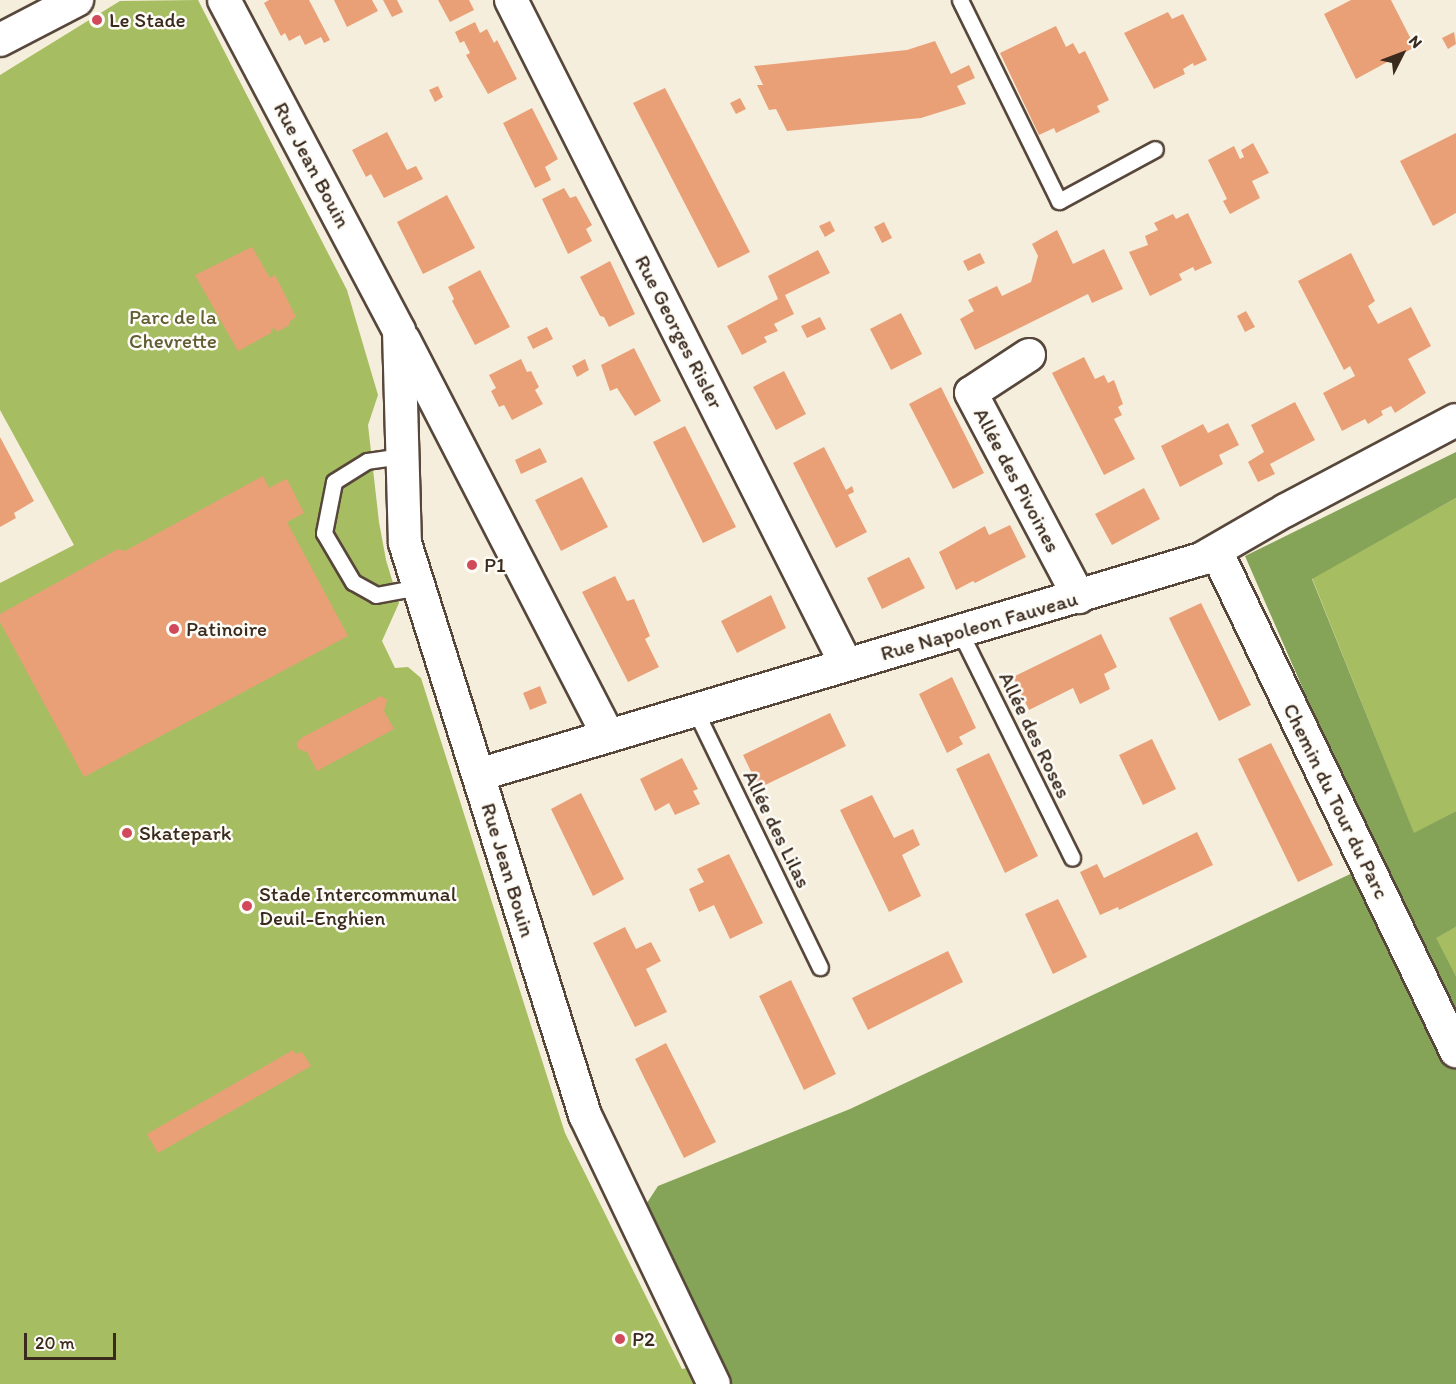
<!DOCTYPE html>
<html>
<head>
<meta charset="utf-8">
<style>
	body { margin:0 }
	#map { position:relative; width:1456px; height:1384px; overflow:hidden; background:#f6eedd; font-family:Itim,sans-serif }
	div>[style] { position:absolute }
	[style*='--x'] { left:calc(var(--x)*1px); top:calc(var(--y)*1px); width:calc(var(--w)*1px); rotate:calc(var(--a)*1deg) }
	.green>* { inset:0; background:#a7bd61 }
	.forest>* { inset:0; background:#85a457 }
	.building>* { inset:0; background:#e9a077 }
	.roads { filter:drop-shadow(2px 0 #57473b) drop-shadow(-2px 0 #57473b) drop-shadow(0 2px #57473b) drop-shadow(0 -2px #57473b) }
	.service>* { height:15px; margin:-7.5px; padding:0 7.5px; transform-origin:7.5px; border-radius:7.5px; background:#fff }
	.minor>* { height:32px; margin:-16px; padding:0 16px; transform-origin:16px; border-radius:16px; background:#fff }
	.dots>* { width:16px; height:16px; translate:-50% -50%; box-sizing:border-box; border:3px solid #fdfcf7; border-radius:50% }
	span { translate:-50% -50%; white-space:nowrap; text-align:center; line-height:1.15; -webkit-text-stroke:5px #fdfcf7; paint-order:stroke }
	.poi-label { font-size:21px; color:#3b2a1e }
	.left { translate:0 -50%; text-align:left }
	.street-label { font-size:21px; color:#3b2a1e }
	.park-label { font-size:21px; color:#615d35 }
	.north { position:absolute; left:1372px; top:24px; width:60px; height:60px; -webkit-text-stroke:4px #fdfcf7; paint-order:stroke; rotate:48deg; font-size:16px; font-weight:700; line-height:24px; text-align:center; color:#3b2a1e }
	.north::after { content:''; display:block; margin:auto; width:21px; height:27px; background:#3b2a1e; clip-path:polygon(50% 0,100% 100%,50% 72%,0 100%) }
	.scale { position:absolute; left:24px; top:1333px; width:92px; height:27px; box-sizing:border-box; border:3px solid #3b2a1e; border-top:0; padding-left:8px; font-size:18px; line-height:21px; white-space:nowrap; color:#3b2a1e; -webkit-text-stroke:4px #fdfcf7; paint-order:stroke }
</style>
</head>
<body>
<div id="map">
	<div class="green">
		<i style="clip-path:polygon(198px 0,347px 290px,378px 395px,368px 425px,379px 522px,386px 560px,399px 603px,382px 641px,395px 668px,408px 667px,421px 678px,565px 1133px,682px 1369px,687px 1368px,696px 1384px,0 1384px,0 583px,74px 545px,0 410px,0 75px,120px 1px)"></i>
		<i style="clip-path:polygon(1456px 498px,1456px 811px,1414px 834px,1312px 578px)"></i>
		<i style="clip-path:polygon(1456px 927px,1456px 976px,1435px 938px)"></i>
	</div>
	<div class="forest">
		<i style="clip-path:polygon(1456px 452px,1456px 498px,1312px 579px,1414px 833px,1456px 811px,1456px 927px,1436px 938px,1456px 976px,1456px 1384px,730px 1384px,641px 1212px,658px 1186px,850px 1109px,1378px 861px,1245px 556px)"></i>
	</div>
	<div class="building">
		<i style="clip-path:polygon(269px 0,309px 0,330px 40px,324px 43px,321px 37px,305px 45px,300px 35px,289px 41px,285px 33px,281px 36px,264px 3px)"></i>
		<i style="clip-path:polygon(334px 0,372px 0,378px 11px,347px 27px)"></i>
		<i style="clip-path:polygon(383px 0,397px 0,403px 12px,392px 17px)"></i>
		<i style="clip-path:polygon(438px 0,469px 0,474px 10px,450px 22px)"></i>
		<i style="clip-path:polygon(1351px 0,1391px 0,1415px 47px,1356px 79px,1324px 14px)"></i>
		<i style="clip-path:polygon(1168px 12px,1172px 19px,1183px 14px,1207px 60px,1194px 66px,1193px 63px,1183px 69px,1185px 74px,1154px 89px,1124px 33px)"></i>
		<i style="clip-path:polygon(475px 22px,480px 33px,487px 29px,494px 43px,497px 40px,517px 79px,488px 94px,466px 55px,470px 53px,464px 41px,460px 43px,455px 32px)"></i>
		<i style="clip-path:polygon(1056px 26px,1066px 47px,1073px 43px,1079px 54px,1085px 51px,1109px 100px,1097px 106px,1100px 112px,1056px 133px,1054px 128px,1039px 135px,1000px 53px)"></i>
		<i style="clip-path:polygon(1454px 32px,1456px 44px,1448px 49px,1442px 38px)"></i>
		<i style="clip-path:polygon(935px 41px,951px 74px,969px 65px,975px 78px,957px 86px,966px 104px,921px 118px,787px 131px,776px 109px,769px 110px,757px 85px,763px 85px,754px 66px,907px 50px)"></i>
		<i style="clip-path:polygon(438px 86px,443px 97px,435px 102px,429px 90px)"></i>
		<i style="clip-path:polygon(665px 88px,750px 252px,718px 268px,633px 103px)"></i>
		<i style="clip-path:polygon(740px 98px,746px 109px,736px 114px,730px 103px)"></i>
		<i style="clip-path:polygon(532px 108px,558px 159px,545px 167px,551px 180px,535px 188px,503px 123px)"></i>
		<i style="clip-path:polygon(387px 132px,407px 170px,416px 166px,423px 179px,384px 198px,371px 174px,366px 177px,352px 150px)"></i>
		<i style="clip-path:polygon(1456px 133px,1456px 213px,1433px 226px,1400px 161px)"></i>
		<i style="clip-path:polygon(1253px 143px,1269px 173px,1252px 181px,1260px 198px,1230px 214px,1223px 201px,1227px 199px,1208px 160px,1234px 146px,1240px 159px,1244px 157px,1241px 150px)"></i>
		<i style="clip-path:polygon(564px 188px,570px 198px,576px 196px,592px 225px,586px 229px,592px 241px,568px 254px,542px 199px)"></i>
		<i style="clip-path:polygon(447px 195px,475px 248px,423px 274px,397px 222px)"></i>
		<i style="clip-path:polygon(1188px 213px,1212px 263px,1195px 271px,1193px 267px,1179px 274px,1182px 280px,1150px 296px,1129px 252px,1148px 245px,1145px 236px,1158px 230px,1154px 223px,1173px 214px,1176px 219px)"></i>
		<i style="clip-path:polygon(830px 221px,835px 231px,825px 237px,819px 226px)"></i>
		<i style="clip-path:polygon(884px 222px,892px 238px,882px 243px,874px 227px)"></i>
		<i style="clip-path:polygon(1057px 230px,1073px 264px,1104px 249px,1123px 289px,1092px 303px,1088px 294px,975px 350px,960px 319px,974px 311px,968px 300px,997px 286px,1002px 296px,1031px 282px,1038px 256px,1032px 244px)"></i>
		<i style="clip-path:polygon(252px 247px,270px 278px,275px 275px,296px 317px,289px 322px,290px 325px,277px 332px,275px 328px,271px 330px,271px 333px,238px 351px,195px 275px)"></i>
		<i style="clip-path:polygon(818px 250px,830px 273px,785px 295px,794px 314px,774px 324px,778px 331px,764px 337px,767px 342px,742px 355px,727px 326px,778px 299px,768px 276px)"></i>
		<i style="clip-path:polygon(980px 253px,985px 263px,968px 271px,963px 261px)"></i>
		<i style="clip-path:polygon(1351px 253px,1375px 301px,1368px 306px,1378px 324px,1411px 307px,1431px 346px,1408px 359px,1426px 393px,1395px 413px,1391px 406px,1381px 411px,1383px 415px,1368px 424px,1365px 419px,1342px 431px,1323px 393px,1355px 376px,1350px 366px,1344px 370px,1298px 281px)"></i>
		<i style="clip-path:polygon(610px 261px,635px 314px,609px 327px,604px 317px,600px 316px,580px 277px)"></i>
		<i style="clip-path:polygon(480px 270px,510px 327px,475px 345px,452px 301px,454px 299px,448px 287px)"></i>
		<i style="clip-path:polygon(1246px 311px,1255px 327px,1245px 332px,1237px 316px)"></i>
		<i style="clip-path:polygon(901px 313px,922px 354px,891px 370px,870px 329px)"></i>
		<i style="clip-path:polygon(820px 317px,826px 329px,807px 338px,801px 326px)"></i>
		<i style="clip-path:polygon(547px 327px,553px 339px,533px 349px,527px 337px)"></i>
		<i style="clip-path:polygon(634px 348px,661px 401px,635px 416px,617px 388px,610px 391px,601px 365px)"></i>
		<i style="clip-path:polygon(1084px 357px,1095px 379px,1104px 375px,1108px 383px,1114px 380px,1123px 404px,1118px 407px,1122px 415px,1114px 419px,1135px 459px,1104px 475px,1052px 373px)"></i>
		<i style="clip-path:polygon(521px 359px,527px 372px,531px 371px,539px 387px,535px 390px,543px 404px,512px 420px,504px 405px,499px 407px,491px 391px,496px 388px,489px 375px)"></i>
		<i style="clip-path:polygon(585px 359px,589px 370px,577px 377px,572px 366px)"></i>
		<i style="clip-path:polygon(784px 371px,806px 414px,776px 430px,753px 387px)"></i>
		<i style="clip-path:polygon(941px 387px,984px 473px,953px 489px,909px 404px)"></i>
		<i style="clip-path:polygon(1295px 402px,1315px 440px,1270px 464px,1275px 474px,1258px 482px,1248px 462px,1264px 452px,1251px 425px)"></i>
		<i style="clip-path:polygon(1228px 423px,1239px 445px,1219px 455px,1223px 464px,1180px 487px,1161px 446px,1203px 424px,1208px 433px)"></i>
		<i style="clip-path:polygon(685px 426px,736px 527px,703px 543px,653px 442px)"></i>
		<i style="clip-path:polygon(0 437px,34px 501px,14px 513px,16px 518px,0 527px)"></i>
		<i style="clip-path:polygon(824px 447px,846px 490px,852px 486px,854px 492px,848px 495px,867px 532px,836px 548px,793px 463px)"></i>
		<i style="clip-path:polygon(540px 448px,547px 462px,521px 474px,515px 460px)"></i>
		<i style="clip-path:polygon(263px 476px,269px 488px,286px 479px,288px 481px,304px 513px,287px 522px,348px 636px,84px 777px,0 622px,0 614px,118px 549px,125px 551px)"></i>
		<i style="clip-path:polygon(582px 477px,608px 527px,561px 551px,535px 500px)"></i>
		<i style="clip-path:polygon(1144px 488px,1160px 519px,1112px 545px,1095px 514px)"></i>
		<i style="clip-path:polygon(1010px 525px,1026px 557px,975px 583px,973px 581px,956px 590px,939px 552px,985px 526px,989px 535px)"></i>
		<i style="clip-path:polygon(909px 557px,925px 588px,882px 609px,867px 578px)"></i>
		<i style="clip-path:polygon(615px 576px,627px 601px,634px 599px,650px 636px,645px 639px,659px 667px,628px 682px,582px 592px)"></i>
		<i style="clip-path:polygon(771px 595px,786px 628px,737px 653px,721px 621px)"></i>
		<i style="clip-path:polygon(1201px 603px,1251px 705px,1219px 721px,1169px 618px)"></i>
		<i style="clip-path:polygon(1101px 634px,1117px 667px,1104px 674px,1110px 689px,1080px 704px,1073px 688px,1029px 710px,1013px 677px)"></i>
		<i style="clip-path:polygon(952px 677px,976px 728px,959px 737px,963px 744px,947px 753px,919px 694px)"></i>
		<i style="clip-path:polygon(540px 686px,547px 703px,530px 710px,523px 693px)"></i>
		<i style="clip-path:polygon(381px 696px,387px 700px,384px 711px,394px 729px,317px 771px,307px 752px,298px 749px,297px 742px,303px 737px)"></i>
		<i style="clip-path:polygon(830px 713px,846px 746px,759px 788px,743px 755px)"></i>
		<i style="clip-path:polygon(1152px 739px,1176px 789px,1143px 805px,1119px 755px)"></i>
		<i style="clip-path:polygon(1271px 743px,1333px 865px,1298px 882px,1238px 759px)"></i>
		<i style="clip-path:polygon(989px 753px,1038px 856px,1005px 873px,956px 769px)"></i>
		<i style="clip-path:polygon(682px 758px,698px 789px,693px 791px,700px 804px,675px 815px,669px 803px,655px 811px,640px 779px)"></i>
		<i style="clip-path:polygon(581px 793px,624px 879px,593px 896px,551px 809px)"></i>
		<i style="clip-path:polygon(872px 795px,894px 838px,913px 829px,920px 845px,902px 855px,921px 896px,889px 912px,840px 810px)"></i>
		<i style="clip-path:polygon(1197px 832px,1213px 865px,1119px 910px,1118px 907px,1100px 915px,1080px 872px,1097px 864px,1104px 878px)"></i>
		<i style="clip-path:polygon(729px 854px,763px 923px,730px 939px,714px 905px,699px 912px,689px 889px,704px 882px,697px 869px)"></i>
		<i style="clip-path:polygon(1058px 899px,1087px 957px,1053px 974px,1025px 914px)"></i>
		<i style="clip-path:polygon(625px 927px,636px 949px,651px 942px,661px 961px,646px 969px,667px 1012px,635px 1027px,593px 943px)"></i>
		<i style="clip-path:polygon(948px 951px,963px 982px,868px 1030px,852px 998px)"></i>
		<i style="clip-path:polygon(791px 980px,836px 1074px,804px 1090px,759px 996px)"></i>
		<i style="clip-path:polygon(666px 1043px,716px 1142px,684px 1158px,635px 1059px)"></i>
		<i style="clip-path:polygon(293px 1050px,296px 1054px,302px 1052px,311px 1066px,158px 1153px,147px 1134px)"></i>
	</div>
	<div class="roads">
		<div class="service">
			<i style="--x:960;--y:0;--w:224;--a:63.8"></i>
			<i style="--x:1059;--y:201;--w:109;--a:-28.4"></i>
			<i style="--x:402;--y:456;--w:35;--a:172"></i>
			<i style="--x:367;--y:461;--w:39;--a:148"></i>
			<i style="--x:334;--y:482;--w:52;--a:101.1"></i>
			<i style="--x:324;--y:533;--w:57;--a:59.4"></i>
			<i style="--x:353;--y:582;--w:26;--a:29"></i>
			<i style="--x:376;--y:595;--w:44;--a:-10.5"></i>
			<i style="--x:960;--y:632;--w:252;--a:63.6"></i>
			<i style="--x:695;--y:710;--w:286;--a:64.1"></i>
		</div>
		<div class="minor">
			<i style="--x:224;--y:0;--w:374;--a:62.1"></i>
			<i style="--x:399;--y:331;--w:212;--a:88.4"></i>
			<i style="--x:405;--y:543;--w:600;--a:72.53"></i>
			<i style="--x:585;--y:1115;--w:298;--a:64.4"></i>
			<i style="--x:511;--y:0;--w:744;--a:63.23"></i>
			<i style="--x:0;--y:40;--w:87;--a:-27.5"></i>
			<i style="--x:404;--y:340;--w:445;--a:62.7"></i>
			<i style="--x:1029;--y:355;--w:69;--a:146.8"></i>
			<i style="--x:971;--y:393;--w:231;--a:62.1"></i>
			<i style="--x:1216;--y:551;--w:555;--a:64.36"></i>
			<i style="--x:478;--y:775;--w:755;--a:-16.63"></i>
			<i style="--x:1201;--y:559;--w:98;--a:-30"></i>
			<i style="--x:1286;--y:510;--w:192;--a:-27.9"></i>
		</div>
	</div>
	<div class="dots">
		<i style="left:97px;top:20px;background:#d1495b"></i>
		<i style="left:472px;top:565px;background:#d1495b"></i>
		<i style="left:174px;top:629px;background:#d1495b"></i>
		<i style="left:127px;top:833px;background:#d1495b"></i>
		<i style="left:247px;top:906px;background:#d1495b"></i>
		<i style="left:620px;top:1339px;background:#d1495b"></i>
	</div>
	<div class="poi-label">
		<span class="left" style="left:109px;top:20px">Le Stade</span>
		<span class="left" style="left:484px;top:565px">P1</span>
		<span class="left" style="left:186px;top:629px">Patinoire</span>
		<span class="left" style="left:139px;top:833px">Skatepark</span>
		<span class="left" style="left:259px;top:906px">Stade Intercommunal<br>Deuil-Enghien</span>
		<span class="left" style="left:632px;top:1339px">P2</span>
	</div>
	<div class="street-label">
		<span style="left:312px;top:165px;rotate:62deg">Rue Jean Bouin</span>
		<span style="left:679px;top:332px;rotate:63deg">Rue Georges Risler</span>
		<span style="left:1017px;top:480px;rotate:62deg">Allée des Pivoines</span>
		<span style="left:979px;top:626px;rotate:-16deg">Rue Napoleon Fauveau</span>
		<span style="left:1035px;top:735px;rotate:64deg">Allée des Roses</span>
		<span style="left:1336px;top:801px;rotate:64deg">Chemin du Tour du Parc</span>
		<span style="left:777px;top:829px;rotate:64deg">Allée des Lilas</span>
		<span style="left:508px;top:870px;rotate:73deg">Rue Jean Bouin</span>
	</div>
	<div class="park-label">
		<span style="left:173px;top:329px">Parc de la<br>Chevrette</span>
	</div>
	<div class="north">N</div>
	<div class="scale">20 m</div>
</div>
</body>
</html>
